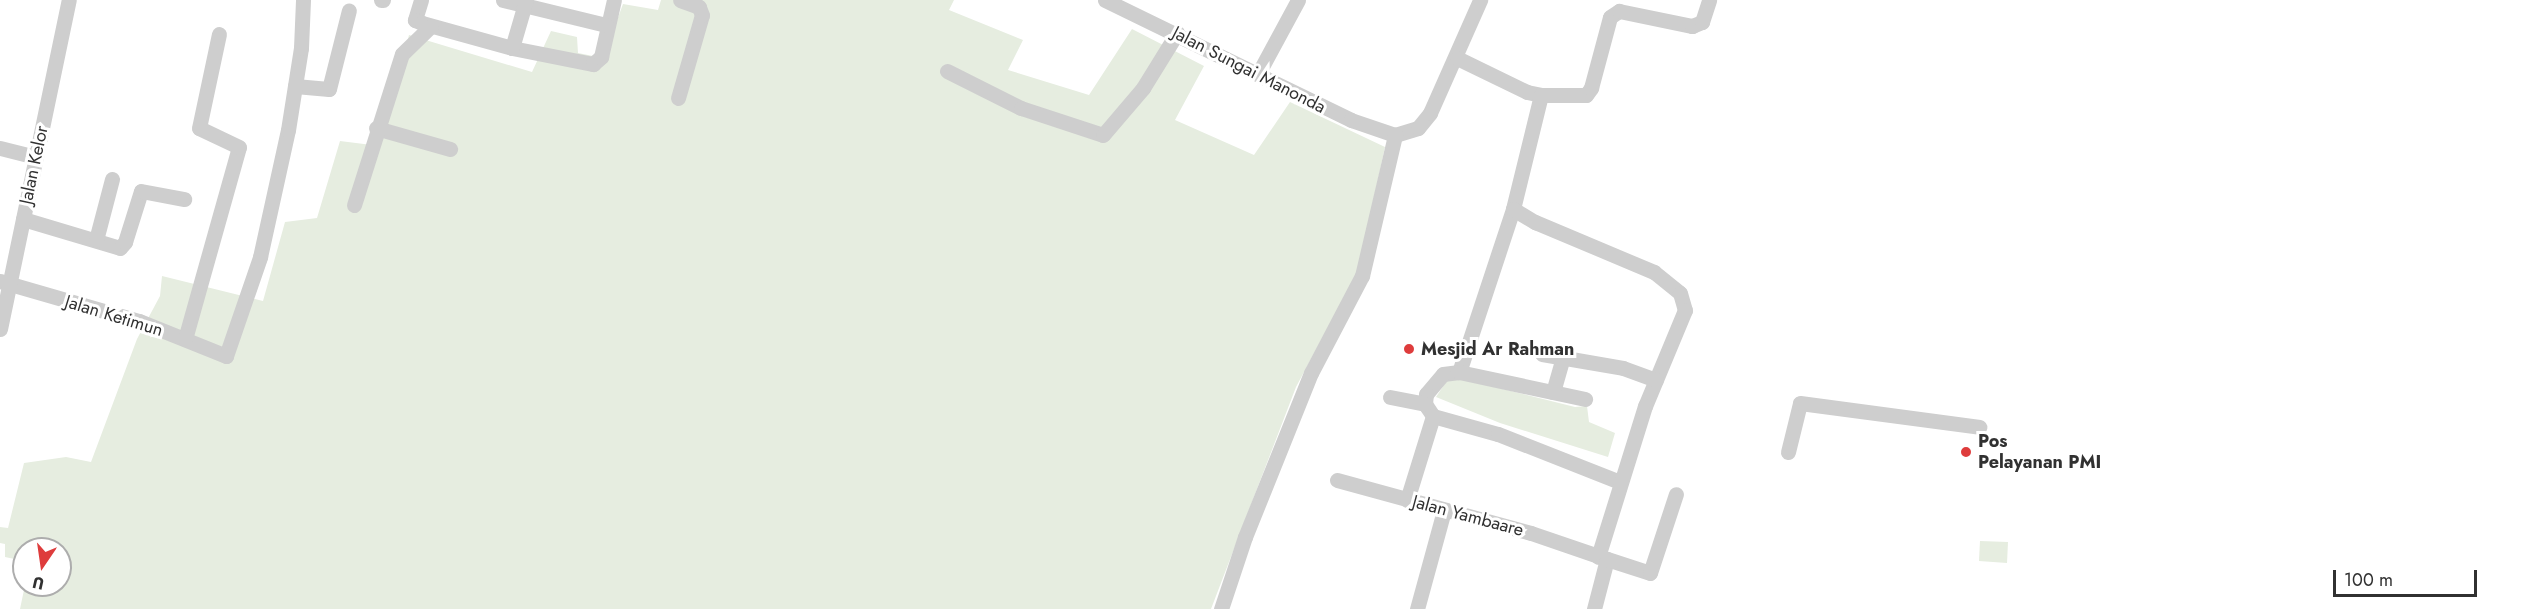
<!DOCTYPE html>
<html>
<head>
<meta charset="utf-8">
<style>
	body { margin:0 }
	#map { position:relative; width:2540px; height:609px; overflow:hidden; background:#fff; font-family:Jost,sans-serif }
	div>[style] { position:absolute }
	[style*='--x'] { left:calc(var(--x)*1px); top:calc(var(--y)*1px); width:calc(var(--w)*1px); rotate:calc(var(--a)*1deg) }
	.green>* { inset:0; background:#e6ede0 }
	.minor>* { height:15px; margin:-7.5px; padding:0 7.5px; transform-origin:7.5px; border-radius:7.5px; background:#cecece }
	.dots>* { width:16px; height:16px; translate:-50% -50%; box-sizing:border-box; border:3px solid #fff; border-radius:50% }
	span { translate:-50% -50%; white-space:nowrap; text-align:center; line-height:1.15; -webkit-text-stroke:6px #fff; paint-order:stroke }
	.street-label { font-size:18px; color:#313131 }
	.poi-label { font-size:18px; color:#313131; font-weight:700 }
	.left { translate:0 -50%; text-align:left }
	.north { position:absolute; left:12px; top:537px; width:60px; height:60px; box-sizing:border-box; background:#fff; border:2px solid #adadad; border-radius:50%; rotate:193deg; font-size:16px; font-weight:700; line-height:24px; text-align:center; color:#313131 }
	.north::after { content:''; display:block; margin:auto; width:21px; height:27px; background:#de3c3c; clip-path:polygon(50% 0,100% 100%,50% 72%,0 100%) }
	.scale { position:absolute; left:2333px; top:570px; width:144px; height:27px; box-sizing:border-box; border:3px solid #313131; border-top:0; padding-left:8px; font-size:18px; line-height:21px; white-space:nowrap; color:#313131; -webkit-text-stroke:4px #fff; paint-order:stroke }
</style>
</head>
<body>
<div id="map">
	<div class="green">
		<i style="clip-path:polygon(661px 0,954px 0,949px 10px,1023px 40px,1008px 70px,1089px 95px,1132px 29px,1204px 66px,1175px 120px,1254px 155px,1290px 102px,1385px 147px,1358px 271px,1296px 387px,1211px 609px,20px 609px,25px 585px,60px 585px,60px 549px,24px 549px,24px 561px,5px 557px,5px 544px,0 543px,0 527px,8px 528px,24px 463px,66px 457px,91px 462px,137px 339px,160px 296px,162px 276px,263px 301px,285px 222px,317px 218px,340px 141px,380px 146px,409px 35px,532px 72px,551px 31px,577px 37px,578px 53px,603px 58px,623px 4px,658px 10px)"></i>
		<i style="clip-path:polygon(1450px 376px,1575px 407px,1587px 406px,1589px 422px,1615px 433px,1608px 457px,1500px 423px,1436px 397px)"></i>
		<i style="clip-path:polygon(1980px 541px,2008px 542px,2007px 563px,1979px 561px)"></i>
	</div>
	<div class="minor">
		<i style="--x:381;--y:0;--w:2;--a:0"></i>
		<i style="--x:421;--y:0;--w:21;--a:107"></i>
		<i style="--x:415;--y:20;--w:8;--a:23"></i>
		<i style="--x:422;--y:23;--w:93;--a:15.5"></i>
		<i style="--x:512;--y:48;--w:83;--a:11.2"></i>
		<i style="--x:593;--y:64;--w:11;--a:-41"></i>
		<i style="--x:601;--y:57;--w:58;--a:-77.2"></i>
		<i style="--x:503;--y:0;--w:106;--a:13.6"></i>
		<i style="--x:1105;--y:0;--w:274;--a:26"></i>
		<i style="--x:1351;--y:120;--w:46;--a:18.8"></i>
		<i style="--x:1395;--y:135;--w:24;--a:-17"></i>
		<i style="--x:1418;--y:128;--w:19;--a:-51"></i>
		<i style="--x:1430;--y:113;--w:124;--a:-66.1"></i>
		<i style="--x:512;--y:48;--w:50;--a:-73.7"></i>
		<i style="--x:1457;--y:58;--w:78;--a:25.9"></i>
		<i style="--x:1527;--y:92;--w:14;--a:12"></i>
		<i style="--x:1541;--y:95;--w:117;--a:103.8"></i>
		<i style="--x:1513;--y:209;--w:172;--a:108.3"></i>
		<i style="--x:1459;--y:372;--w:16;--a:173"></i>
		<i style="--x:1443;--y:374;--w:26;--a:130"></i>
		<i style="--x:1426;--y:394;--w:10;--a:96"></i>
		<i style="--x:1425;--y:404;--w:14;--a:56"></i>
		<i style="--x:1433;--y:416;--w:67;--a:15.5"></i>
		<i style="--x:1498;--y:434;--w:131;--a:21.5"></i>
		<i style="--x:947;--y:71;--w:83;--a:26.6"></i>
		<i style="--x:1021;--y:108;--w:86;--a:18.2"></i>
		<i style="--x:1103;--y:135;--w:62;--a:-49.6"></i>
		<i style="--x:1143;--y:88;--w:65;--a:-58.3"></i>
		<i style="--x:1258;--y:74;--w:84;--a:-61.6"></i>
		<i style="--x:295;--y:86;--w:34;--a:5"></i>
		<i style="--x:329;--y:89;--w:81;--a:-75.8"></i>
		<i style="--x:1541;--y:95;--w:45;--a:0"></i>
		<i style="--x:1586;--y:95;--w:9;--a:-54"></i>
		<i style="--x:1591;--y:88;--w:73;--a:-75"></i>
		<i style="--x:1610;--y:17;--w:11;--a:-34"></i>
		<i style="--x:1619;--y:11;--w:75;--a:11.6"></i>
		<i style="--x:1692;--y:26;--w:11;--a:-22"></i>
		<i style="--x:1702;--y:22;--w:23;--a:-72"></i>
		<i style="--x:678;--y:98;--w:86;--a:-73.9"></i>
		<i style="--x:702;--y:15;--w:9;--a:-111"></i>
		<i style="--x:699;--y:7;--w:20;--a:-160"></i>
		<i style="--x:376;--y:128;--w:77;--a:15.8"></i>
		<i style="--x:0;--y:148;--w:37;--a:14"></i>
		<i style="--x:354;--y:205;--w:158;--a:-72.4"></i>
		<i style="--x:402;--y:54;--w:40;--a:-44"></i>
		<i style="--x:1513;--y:209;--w:26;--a:31"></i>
		<i style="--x:1535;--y:222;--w:129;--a:22.8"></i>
		<i style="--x:1654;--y:272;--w:33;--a:39"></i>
		<i style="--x:1680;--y:293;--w:18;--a:74"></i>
		<i style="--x:1685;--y:310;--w:104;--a:112.6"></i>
		<i style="--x:1645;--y:406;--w:158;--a:107.3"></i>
		<i style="--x:23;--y:219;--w:101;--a:16.6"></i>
		<i style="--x:120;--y:248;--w:8;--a:-50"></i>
		<i style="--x:125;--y:242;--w:53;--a:-72.6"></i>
		<i style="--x:141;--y:191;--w:44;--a:10.5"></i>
		<i style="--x:96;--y:240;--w:63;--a:-75.3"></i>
		<i style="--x:0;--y:281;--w:145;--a:16.1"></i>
		<i style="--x:139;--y:321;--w:94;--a:21.9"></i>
		<i style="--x:226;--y:356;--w:105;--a:-71"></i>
		<i style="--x:260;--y:257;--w:130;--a:-77.6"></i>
		<i style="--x:288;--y:130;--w:83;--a:-81"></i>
		<i style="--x:301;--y:48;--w:48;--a:-87.6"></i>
		<i style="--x:0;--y:329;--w:336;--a:-78.2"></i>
		<i style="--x:185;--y:339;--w:199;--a:-74.3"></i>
		<i style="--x:239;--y:147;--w:44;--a:-154.6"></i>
		<i style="--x:199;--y:128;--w:96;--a:-78"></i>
		<i style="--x:1542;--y:354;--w:82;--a:9.8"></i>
		<i style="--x:1623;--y:368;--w:35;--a:20"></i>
		<i style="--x:1459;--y:372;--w:129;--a:12.1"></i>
		<i style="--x:1553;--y:392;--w:33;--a:-74"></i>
		<i style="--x:1390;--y:397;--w:36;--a:11"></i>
		<i style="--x:1788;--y:452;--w:50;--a:-76.2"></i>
		<i style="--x:1800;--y:403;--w:181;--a:7.6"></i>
		<i style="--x:1337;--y:480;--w:201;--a:15.3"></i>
		<i style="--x:1531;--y:533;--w:80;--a:18.9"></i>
		<i style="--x:1607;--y:559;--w:52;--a:104.6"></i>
		<i style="--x:1407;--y:500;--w:88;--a:-72.8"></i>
		<i style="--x:1607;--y:559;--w:45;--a:18"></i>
		<i style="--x:1650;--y:573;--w:83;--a:-71.8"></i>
		<i style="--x:1221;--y:609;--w:76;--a:-71.6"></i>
		<i style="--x:1245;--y:537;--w:177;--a:-68.1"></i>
		<i style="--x:1311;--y:373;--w:110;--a:-62.3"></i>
		<i style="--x:1362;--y:276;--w:145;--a:-76.8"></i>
		<i style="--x:1417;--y:609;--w:103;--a:-74.7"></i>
	</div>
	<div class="dots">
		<i style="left:1409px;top:349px;background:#de3c3c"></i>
		<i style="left:1966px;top:452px;background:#de3c3c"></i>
	</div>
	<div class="street-label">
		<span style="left:1249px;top:70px;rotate:27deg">Jalan Sungai Manonda</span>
		<span style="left:34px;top:165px;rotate:-78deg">Jalan Kelor</span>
		<span style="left:114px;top:316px;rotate:17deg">Jalan Ketimun</span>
		<span style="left:1468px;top:516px;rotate:15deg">Jalan Yambaare</span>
	</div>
	<div class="poi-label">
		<span class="left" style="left:1421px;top:349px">Mesjid Ar Rahman</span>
		<span class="left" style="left:1978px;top:452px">Pos<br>Pelayanan PMI</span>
	</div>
	<div class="north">U</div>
	<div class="scale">100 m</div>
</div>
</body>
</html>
